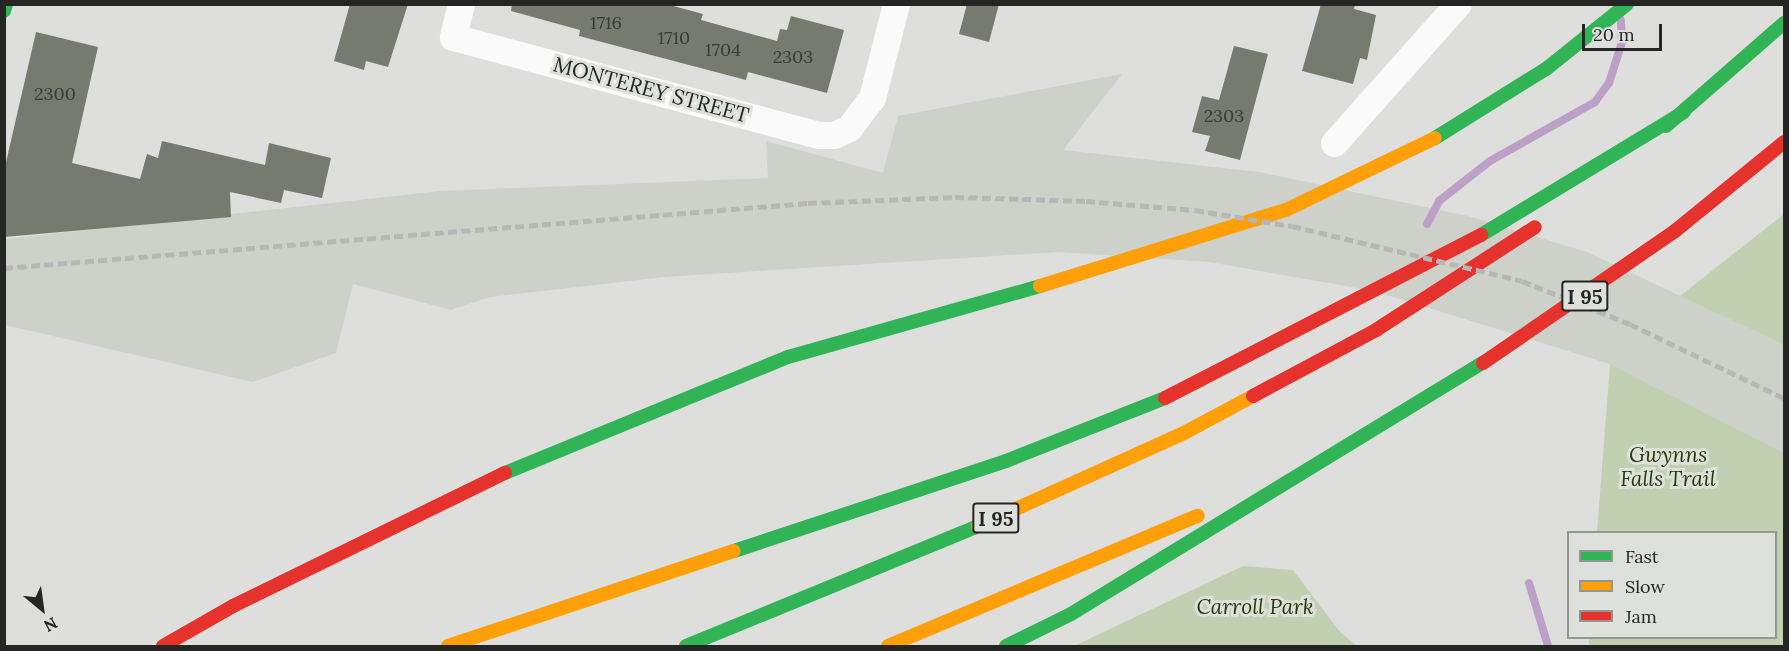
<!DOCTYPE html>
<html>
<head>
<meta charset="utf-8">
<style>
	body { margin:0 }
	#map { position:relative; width:1789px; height:651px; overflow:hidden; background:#dedfdc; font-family:Lora,serif }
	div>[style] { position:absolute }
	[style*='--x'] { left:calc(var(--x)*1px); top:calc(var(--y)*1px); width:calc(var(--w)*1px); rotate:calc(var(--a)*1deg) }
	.built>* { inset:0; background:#cdd1c9 }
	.green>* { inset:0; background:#c1d0b0 }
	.stream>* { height:8px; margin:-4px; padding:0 4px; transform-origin:4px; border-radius:4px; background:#bda0c8 }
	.building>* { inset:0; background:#767a6f }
	.street>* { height:27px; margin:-13.5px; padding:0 13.5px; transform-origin:13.5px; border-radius:13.5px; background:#fafafa }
	.fast>* { height:14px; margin:-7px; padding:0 7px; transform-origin:7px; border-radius:7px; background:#30b455 }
	.slow>* { height:14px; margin:-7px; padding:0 7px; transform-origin:7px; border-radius:7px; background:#ff9f0a }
	.jam>* { height:14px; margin:-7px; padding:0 7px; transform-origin:7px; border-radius:7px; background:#e5322d }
	.rail>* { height:4.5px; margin-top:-2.25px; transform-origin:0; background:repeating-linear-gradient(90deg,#b7b7b6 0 9px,transparent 0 13.5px) }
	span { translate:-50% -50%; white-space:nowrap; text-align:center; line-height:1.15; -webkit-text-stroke:6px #dee0db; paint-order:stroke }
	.number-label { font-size:18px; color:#393b37 }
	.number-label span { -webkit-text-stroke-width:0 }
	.shield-label span { padding:2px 4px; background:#dee0db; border:2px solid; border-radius:4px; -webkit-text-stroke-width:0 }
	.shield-label { font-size:20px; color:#252624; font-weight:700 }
	.street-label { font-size:21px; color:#252624 }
	.park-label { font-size:21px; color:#283a08; font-style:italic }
	.frame { position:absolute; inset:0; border:6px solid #252624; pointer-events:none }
	.legend { position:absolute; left:1567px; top:531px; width:210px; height:108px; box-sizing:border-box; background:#dee0db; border:2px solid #949692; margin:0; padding:8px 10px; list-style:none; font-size:18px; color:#252624 }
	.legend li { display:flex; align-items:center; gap:12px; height:30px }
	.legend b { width:30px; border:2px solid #949692 }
	.north { position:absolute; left:12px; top:579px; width:60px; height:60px; -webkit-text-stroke:4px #dee0db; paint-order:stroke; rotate:151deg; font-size:16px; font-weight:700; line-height:24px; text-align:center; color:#252624 }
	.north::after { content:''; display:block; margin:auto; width:21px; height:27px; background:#252624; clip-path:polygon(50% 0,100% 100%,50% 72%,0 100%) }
	.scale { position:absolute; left:1582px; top:24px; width:80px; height:27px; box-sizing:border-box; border:3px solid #252624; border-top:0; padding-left:8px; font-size:18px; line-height:21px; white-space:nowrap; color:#252624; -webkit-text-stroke:4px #dee0db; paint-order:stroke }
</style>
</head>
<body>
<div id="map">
	<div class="built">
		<i style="clip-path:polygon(1122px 74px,1063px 150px,1259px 172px,1468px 216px,1587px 252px,1784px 345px,1784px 453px,1610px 364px,1374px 291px,1209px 262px,1058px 252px,664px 277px,490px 297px,451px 310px,353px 284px,336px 353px,253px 382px,5px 325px,5px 239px,440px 191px,768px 178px,766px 141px,883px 173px,898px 116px)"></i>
	</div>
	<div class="green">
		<i style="clip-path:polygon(1784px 214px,1784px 345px,1680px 296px)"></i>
		<i style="clip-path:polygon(1610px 364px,1784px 453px,1784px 646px,1589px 646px,1589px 638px,1776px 638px,1776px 532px,1597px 532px)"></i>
		<i style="clip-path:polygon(1243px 566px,1293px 570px,1340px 632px,1357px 646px,1074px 646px)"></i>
	</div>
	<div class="stream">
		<i style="--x:1427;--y:224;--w:26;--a:-62"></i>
		<i style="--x:1439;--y:201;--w:65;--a:-38.1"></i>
		<i style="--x:1490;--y:161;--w:120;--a:-29.3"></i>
		<i style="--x:1595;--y:102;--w:24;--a:-54"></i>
		<i style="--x:1609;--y:83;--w:43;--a:-72.4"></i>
		<i style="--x:1622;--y:42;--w:22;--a:-93"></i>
		<i style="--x:1529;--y:583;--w:66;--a:73.2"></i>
	</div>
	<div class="building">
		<i style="clip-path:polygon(350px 4px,408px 4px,388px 67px,366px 61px,364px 70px,334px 61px)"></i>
		<i style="clip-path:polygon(512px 4px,666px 4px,703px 14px,701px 20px,777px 41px,780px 29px,787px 30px,791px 16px,844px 30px,827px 93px,748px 72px,746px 80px,579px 36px,580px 30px,511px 11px)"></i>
		<i style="clip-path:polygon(967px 4px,999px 4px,989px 42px,959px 34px)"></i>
		<i style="clip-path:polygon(1321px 4px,1355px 4px,1354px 9px,1376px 15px,1367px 60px,1360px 58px,1353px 84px,1302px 71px)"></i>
		<i style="clip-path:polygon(36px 32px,98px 47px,72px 163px,140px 179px,147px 154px,158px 158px,162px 141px,265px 165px,269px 143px,331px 158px,322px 198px,284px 190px,281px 203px,230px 192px,231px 217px,4px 237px,4px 171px)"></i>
		<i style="clip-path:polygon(1234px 46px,1268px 54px,1240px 160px,1205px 151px,1210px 136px,1192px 132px,1202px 96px,1219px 100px)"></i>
	</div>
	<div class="street">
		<i style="--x:461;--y:4;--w:34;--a:104"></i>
		<i style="--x:453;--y:37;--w:379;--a:15"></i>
		<i style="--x:819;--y:135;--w:15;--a:0"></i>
		<i style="--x:834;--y:135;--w:17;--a:-25"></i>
		<i style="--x:849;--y:128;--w:38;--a:-53"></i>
		<i style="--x:872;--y:98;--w:97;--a:-75.7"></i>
		<i style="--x:1334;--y:143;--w:186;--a:-48.3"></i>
	</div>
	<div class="fast">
		<i style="--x:4;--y:11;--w:7;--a:-74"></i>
		<i style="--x:1666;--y:126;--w:157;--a:-41.1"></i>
		<i style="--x:1435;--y:138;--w:131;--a:-31.9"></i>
		<i style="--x:1546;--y:69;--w:104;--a:-38.7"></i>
		<i style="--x:1481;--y:235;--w:237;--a:-31.2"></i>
		<i style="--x:505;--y:473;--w:306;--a:-22.3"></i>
		<i style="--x:788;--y:357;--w:262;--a:-15.7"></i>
		<i style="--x:734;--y:551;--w:287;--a:-18.3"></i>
		<i style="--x:1006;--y:461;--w:171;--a:-21.6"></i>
		<i style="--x:686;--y:646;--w:316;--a:-22.3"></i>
		<i style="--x:1006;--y:646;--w:72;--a:-26.2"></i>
		<i style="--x:1071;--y:614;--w:482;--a:-31.4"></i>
	</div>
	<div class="slow">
		<i style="--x:1040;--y:286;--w:257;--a:-17.2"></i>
		<i style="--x:1286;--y:210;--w:165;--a:-25.8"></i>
		<i style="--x:978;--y:526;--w:226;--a:-24.3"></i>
		<i style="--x:1184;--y:433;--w:78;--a:-28.2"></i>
		<i style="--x:448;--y:646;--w:301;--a:-18.4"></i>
		<i style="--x:888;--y:646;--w:336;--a:-22.8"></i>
	</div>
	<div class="jam">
		<i style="--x:1483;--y:363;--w:233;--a:-34.5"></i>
		<i style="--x:1675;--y:231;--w:141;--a:-39.2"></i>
		<i style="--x:1253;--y:396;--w:140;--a:-28.2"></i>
		<i style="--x:1376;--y:330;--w:189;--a:-32.9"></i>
		<i style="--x:1165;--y:398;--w:356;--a:-27.3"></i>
		<i style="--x:163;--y:646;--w:81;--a:-29.7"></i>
		<i style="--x:233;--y:606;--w:303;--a:-26.1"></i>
	</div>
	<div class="rail">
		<i style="--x:4;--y:268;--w:807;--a:-4.62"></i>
		<i style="--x:808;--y:203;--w:147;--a:-2.3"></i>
		<i style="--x:955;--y:197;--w:131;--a:1.7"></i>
		<i style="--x:1086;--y:201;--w:109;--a:4.7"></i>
		<i style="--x:1195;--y:210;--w:98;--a:9.4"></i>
		<i style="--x:1292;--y:226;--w:236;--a:13.4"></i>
		<i style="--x:1522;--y:281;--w:116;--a:21.7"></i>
		<i style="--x:1630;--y:324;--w:171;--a:25.7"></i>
	</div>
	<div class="number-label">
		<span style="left:606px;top:23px">1716</span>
		<span style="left:674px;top:38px">1710</span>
		<span style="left:723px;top:50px">1704</span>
		<span style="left:793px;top:57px">2303</span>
		<span style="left:55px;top:94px">2300</span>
		<span style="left:1224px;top:116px">2303</span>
	</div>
	<div class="shield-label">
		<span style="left:1585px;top:296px">I 95</span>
		<span style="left:996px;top:518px">I 95</span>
	</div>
	<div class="street-label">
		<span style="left:651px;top:90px;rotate:15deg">MONTEREY STREET</span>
	</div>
	<div class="park-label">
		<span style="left:1668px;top:467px">Gwynns<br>Falls Trail</span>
		<span style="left:1255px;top:607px">Carroll Park</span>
	</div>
	<div class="frame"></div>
	<ul class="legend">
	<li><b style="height:8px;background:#30b455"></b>Fast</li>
	<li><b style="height:8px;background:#ff9f0a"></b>Slow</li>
	<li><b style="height:8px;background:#e5322d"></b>Jam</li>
	</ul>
	<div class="north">N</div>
	<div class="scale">20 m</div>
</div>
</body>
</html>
